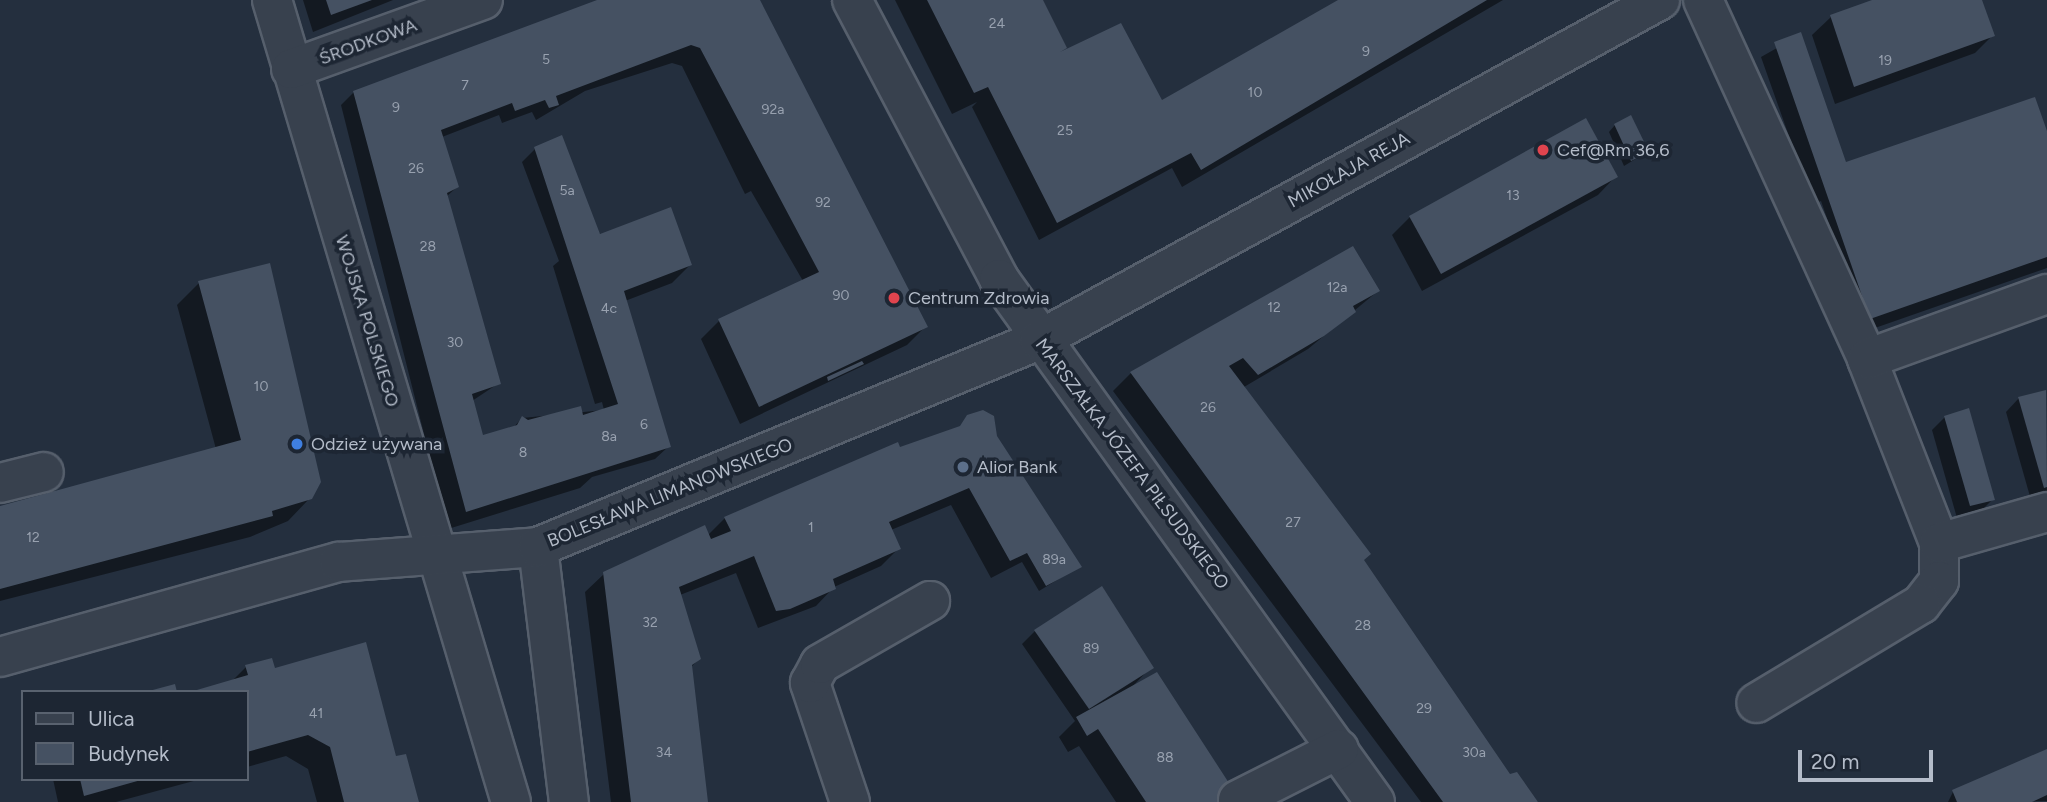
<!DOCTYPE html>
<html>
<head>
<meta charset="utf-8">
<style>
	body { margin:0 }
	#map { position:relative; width:2047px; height:802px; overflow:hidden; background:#242f3e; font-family:Figtree,sans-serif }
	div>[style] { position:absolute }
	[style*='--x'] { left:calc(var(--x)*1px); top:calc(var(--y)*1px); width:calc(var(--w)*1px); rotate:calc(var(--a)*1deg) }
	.shadow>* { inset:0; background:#0007 }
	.building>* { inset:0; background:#455162 }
	.roads { filter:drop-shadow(2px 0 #565f6c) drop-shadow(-2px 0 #565f6c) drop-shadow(0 2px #565f6c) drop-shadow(0 -2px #565f6c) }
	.minor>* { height:38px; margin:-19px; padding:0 19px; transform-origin:19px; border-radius:19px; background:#38414e }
	.dots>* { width:19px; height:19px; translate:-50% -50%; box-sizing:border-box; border:4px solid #1d2633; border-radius:50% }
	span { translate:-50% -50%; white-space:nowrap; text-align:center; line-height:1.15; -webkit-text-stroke:7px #1d2633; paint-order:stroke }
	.number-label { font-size:14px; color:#98a1af }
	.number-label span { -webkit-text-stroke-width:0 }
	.street-label { font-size:18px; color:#b4bcc9 }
	.poi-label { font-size:18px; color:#b4bcc9 }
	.left { translate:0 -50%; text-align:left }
	.legend { position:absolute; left:21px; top:690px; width:228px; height:91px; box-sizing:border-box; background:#1d2633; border:2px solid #59626f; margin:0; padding:9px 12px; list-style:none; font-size:21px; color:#b4bcc9 }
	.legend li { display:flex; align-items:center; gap:14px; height:35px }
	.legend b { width:35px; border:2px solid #59626f }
	.scale { position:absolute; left:1798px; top:750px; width:135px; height:32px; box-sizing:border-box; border:4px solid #b4bcc9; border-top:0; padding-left:9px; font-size:21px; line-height:24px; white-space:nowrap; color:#b4bcc9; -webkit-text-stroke:5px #1d2633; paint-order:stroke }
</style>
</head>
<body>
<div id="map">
	<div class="shadow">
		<i style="clip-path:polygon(303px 0,393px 0,313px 32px)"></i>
		<i style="clip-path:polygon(602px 0,758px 0,926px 326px,907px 345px,740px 424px,701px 339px,719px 321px,803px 281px,751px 191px,745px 194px,682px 66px,672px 63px,585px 91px,536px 120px,532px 112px,502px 123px,499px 115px,442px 137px,457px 187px,446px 197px,499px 383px,472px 401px,482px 437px,512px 429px,522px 418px,604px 410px,602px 402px,595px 404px,553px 266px,559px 261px,522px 162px,535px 149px,598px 233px,690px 265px,672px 283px,625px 301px,669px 446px,655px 459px,592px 477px,580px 488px,448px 529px,341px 105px,354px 92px)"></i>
		<i style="clip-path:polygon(895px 0,1041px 0,1056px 56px,1162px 102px,1342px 0,1503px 0,1182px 187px,1172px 168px,1039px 240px,972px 107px,977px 102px,952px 114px)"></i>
		<i style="clip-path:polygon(1877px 0,1980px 0,1993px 35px,1975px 53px,1835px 104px,1812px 35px,1831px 17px)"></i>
		<i style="clip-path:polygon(1800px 35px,1845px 164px,2047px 136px,2047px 268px,1852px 336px,1824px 234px,1830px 227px,1821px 201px,1813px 204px,1761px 57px)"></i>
		<i style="clip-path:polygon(1615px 125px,1647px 152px,1624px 166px,1609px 132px)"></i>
		<i style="clip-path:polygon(1616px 176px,1598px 195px,1422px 291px,1392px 235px,1410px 217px)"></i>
		<i style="clip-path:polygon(199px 283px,310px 498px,288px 521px,250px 537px,0 601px,0 507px,216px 449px,177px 305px)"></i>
		<i style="clip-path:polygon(1378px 291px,1308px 349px,1244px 387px,1510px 776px,1538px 802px,1421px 802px,1113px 391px,1131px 373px)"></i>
		<i style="clip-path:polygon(2045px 392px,2047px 495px,2031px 500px,2006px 412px,2019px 398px)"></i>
		<i style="clip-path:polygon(974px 413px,993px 417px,995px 437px,1080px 566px,1039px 591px,1022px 562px,991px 578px,951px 505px,891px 530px,899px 548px,881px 566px,834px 587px,816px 606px,758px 628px,736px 573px,680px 595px,699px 659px,690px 668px,706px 802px,611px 802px,585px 592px,604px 574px,708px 535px,725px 518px,959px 428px)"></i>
		<i style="clip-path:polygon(1945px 417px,1993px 499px,1980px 512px,1957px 518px,1932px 430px)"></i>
		<i style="clip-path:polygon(1035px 631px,1151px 667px,1133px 686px,1238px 802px,1116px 802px,1079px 746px,1068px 752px,1059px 737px,1075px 721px,1022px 644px)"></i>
		<i style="clip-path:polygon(246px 667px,274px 670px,394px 758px,417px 802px,317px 802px,308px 769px,286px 756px,247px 767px,247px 692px,232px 681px)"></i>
		<i style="clip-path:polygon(2047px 751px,2047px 801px,1948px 802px,1953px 792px)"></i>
		<i style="clip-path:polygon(53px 779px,201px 779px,116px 802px,58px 802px)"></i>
	</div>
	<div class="building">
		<i style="clip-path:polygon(326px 0,372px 0,331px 15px)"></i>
		<i style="clip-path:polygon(597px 0,760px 0,928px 327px,759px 407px,718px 319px,819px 272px,700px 48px,691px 45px,556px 96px,559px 105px,549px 108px,545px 100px,515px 111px,512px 103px,441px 130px,459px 187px,447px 193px,501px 384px,472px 394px,483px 435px,517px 425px,522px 416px,528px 420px,581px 406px,583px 415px,618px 404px,534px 147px,562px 135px,600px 234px,671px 207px,692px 265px,624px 291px,671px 447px,466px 512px,353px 91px)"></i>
		<i style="clip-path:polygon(927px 0,1043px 0,1067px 48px,1060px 52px,1121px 23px,1162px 100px,1338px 0,1487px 0,1201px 170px,1191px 153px,1057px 223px,988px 87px,974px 93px)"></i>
		<i style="clip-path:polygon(1872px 0,1982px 0,1995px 36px,1854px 87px,1830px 15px)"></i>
		<i style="clip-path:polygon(1801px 32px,1846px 162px,2035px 97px,2047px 131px,2047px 257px,1870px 319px,1774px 42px)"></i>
		<i style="clip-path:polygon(1631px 115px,1649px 152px,1631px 161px,1614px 124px)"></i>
		<i style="clip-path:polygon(1586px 118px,1618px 177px,1441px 274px,1409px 216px)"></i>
		<i style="clip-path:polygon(1353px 246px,1380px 291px,1353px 306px,1356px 312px,1324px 336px,1258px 375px,1243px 358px,1229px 366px,1371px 554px,1364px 560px,1510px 774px,1517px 772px,1538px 802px,1443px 802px,1130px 372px)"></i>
		<i style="clip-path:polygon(270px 263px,321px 482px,312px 499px,272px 511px,273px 516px,0 589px,0 506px,241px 440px,198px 281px)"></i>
		<i style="clip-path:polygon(862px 361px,864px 364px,828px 381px,827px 377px)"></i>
		<i style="clip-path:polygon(2046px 390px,2047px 487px,2044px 488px,2018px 397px)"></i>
		<i style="clip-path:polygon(1969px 408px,1995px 500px,1970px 506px,1944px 416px)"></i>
		<i style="clip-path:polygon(983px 410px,994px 416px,997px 436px,1082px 567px,1046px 586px,1027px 553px,1010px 561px,969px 488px,889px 522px,901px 549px,833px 579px,836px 589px,790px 609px,776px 611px,754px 556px,679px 587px,701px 659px,692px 665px,708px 802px,631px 802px,603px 572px,705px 525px,711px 539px,731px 531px,724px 517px,898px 442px,900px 447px,960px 426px,967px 415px)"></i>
		<i style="clip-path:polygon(1102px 586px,1154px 668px,1089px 709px,1034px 630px)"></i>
		<i style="clip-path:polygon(366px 642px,396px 756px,406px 754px,419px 802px,344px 802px,330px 747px,308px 735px,247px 752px,247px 692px,190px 692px,248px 675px,245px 665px,272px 658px,275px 668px)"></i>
		<i style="clip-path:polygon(1157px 672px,1227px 780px,1240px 802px,1146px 802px,1098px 729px,1087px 736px,1076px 717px)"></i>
		<i style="clip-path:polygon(175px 684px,177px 692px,149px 692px,149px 691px)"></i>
		<i style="clip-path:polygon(2047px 749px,2047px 795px,2032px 802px,1957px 802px,1952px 790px)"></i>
		<i style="clip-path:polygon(80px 779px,141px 779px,141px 780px,84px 796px)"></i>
	</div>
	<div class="roads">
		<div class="minor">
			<i style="--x:272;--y:0;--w:837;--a:73.41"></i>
			<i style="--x:852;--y:0;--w:315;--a:62.2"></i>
			<i style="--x:999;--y:279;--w:644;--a:54.29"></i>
			<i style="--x:1703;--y:0;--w:395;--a:65.4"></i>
			<i style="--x:1867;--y:359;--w:198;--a:68.6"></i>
			<i style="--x:1939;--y:543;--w:38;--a:90"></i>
			<i style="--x:1939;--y:581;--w:29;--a:128"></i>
			<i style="--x:1921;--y:604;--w:192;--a:149"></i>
			<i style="--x:291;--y:69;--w:204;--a:-19.8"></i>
			<i style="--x:1867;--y:359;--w:191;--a:-19.9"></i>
			<i style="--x:0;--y:483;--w:45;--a:-14"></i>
			<i style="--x:1939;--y:543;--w:112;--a:-16"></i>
			<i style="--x:538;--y:547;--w:257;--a:83.1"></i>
			<i style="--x:0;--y:657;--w:352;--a:-15.7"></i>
			<i style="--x:339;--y:562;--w:200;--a:-4.3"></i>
			<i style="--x:538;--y:547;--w:542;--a:-22.45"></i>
			<i style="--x:1039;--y:340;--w:708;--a:-28.7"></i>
			<i style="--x:1238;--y:800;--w:113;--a:-26.8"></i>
			<i style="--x:850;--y:802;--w:126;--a:-108.6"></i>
			<i style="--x:810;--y:683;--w:21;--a:-62"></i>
			<i style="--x:820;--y:664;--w:127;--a:-29.8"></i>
		</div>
	</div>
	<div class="dots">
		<i style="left:1543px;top:150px;background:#e0444e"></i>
		<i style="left:894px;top:298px;background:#e0444e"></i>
		<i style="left:297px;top:444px;background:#3f7fe0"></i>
		<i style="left:963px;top:467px;background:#5c6f8a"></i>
	</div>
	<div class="number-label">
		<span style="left:997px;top:24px">24</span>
		<span style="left:1366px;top:52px">9</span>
		<span style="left:546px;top:60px">5</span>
		<span style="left:1885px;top:61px">19</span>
		<span style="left:465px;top:86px">7</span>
		<span style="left:1255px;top:93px">10</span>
		<span style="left:396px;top:108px">9</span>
		<span style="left:773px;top:110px">92a</span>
		<span style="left:1065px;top:131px">25</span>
		<span style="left:416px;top:169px">26</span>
		<span style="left:567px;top:191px">5a</span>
		<span style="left:1513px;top:196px">13</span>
		<span style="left:823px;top:203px">92</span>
		<span style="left:428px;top:247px">28</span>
		<span style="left:1337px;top:288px">12a</span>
		<span style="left:841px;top:296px">90</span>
		<span style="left:1274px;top:308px">12</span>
		<span style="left:609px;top:309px">4c</span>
		<span style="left:455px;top:343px">30</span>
		<span style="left:261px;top:387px">10</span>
		<span style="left:1208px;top:408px">26</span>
		<span style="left:644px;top:425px">6</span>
		<span style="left:609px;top:437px">8a</span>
		<span style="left:523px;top:453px">8</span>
		<span style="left:1293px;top:523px">27</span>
		<span style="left:811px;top:528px">1</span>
		<span style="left:33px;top:538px">12</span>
		<span style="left:1054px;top:560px">89a</span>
		<span style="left:650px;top:623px">32</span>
		<span style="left:1363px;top:626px">28</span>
		<span style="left:1091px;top:649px">89</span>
		<span style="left:1424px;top:709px">29</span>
		<span style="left:316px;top:714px">41</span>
		<span style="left:664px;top:753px">34</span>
		<span style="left:1474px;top:753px">30a</span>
		<span style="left:1165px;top:758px">88</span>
	</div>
	<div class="street-label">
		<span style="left:368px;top:42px;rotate:-20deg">ŚRODKOWA</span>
		<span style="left:1349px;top:170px;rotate:-29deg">MIKOŁAJA REJA</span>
		<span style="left:367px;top:321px;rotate:73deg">WOJSKA POLSKIEGO</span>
		<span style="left:1132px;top:464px;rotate:53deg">MARSZAŁKA JÓZEFA PIŁSUDSKIEGO</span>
		<span style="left:670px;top:493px;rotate:-22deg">BOLESŁAWA LIMANOWSKIEGO</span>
	</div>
	<div class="poi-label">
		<span class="left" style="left:1557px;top:150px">Cef@Rm 36,6</span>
		<span class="left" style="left:908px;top:298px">Centrum Zdrowia</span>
		<span class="left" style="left:311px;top:444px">Odzież używana</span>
		<span class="left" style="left:977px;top:467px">Alior Bank</span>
	</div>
	<ul class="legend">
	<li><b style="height:9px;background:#38414e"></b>Ulica</li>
	<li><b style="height:19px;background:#455162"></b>Budynek</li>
	</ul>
	<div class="scale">20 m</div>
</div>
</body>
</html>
